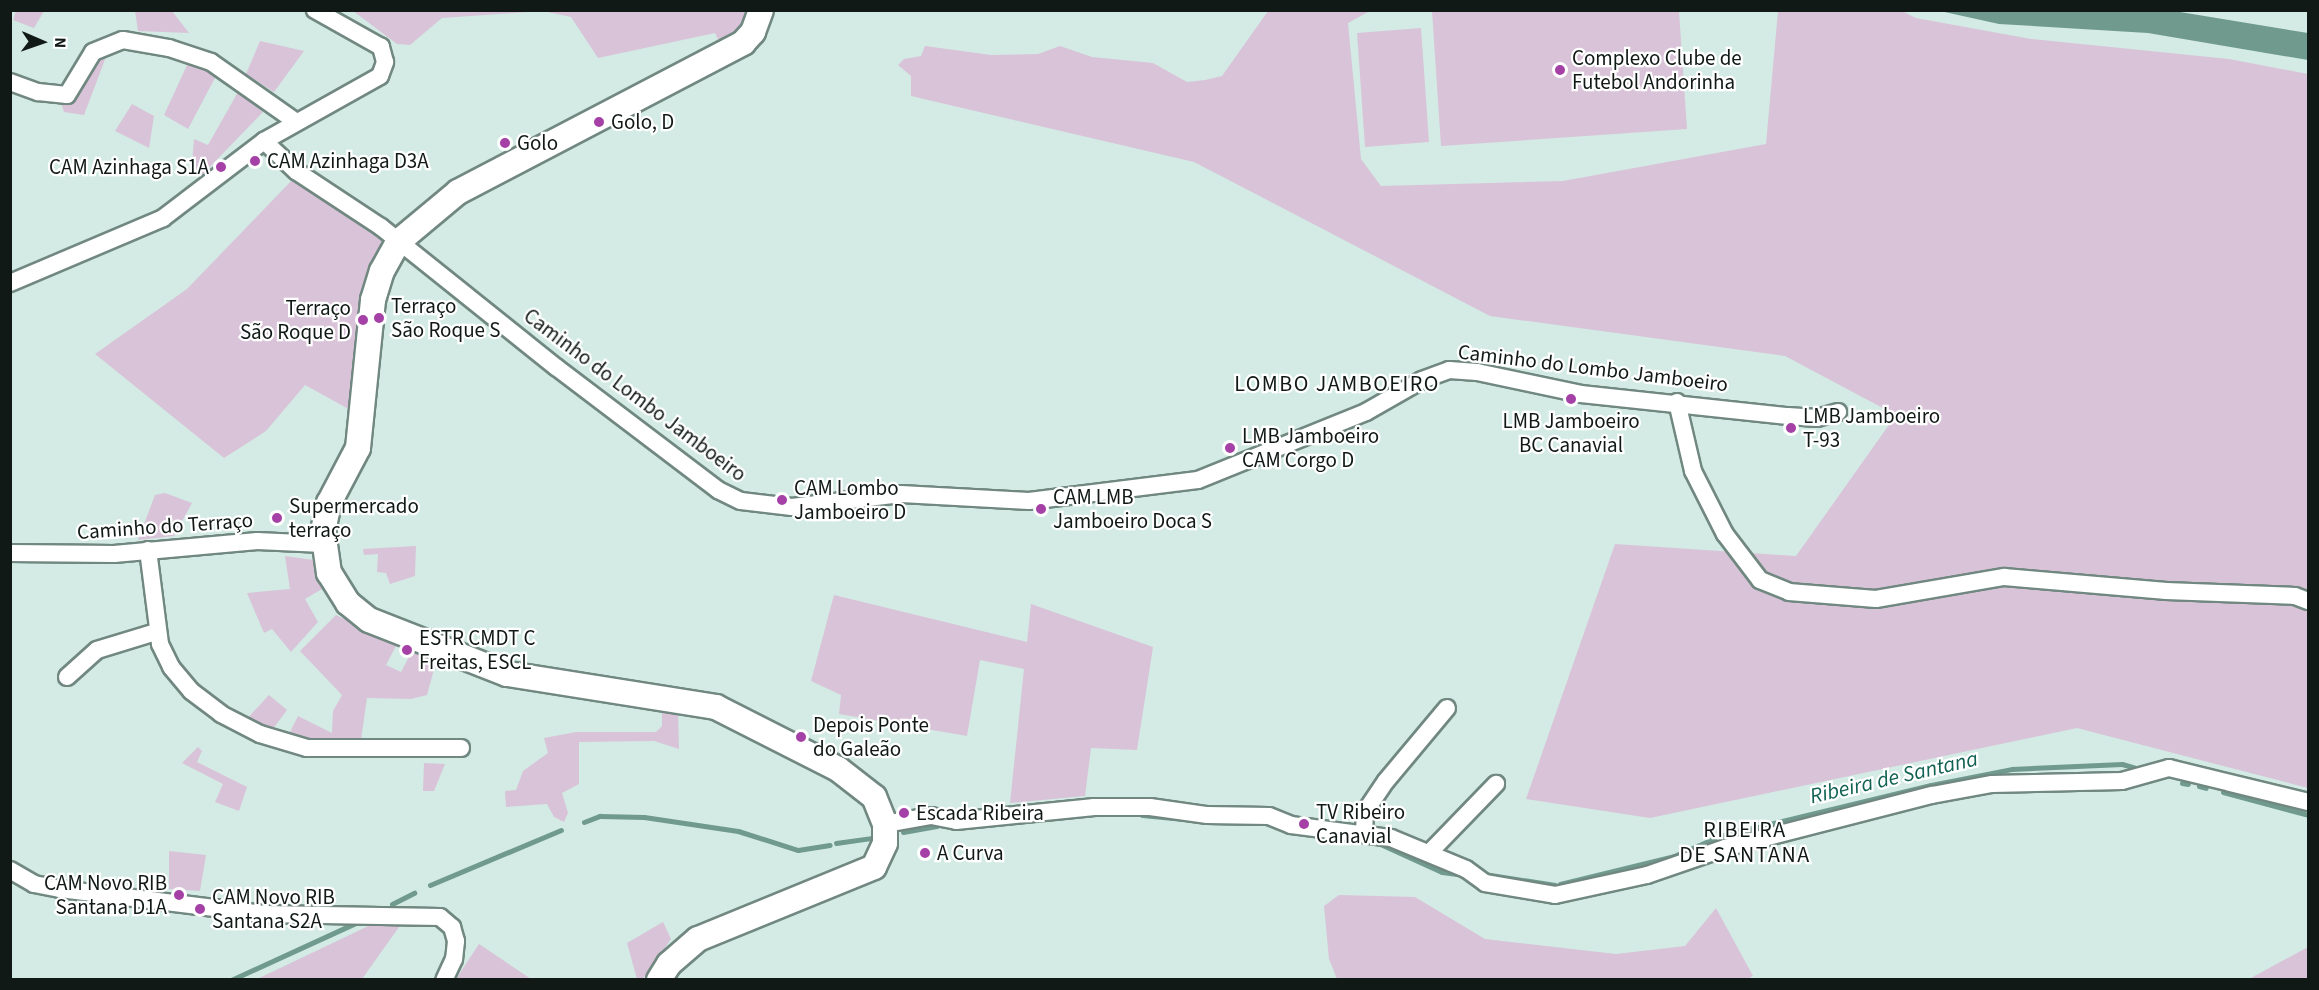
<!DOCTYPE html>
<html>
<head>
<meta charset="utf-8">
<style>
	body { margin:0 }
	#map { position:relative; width:2319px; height:990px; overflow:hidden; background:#d3ebe4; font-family:"Source Sans 3",sans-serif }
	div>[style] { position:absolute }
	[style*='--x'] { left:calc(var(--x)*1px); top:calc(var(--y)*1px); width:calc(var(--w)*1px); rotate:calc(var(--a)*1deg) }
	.green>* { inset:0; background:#d9c3d8 }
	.water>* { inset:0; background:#719a8f }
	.stream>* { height:5px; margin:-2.5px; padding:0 2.5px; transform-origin:2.5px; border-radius:2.5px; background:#719a8f }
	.roads { filter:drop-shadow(2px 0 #718881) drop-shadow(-2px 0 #718881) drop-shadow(0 2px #718881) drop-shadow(0 -2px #718881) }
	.street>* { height:16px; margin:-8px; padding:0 8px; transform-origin:8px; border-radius:8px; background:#fff }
	.secondary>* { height:24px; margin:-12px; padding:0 12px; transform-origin:12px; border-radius:12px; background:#fff }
	.dots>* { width:16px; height:16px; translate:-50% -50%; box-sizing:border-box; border:3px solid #fff; border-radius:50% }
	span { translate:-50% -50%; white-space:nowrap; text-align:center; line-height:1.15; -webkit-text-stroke:4.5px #fff; paint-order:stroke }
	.poi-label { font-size:21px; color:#101916 }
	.left { translate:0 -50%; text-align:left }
	.right { translate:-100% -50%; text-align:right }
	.street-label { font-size:21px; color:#101916 }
	.neighbourhood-label { font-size:22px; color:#101916; letter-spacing:1.5px }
	.water-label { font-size:22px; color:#116253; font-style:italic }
	.frame { position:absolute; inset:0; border:12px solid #101916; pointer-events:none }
	.north { position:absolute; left:12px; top:12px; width:60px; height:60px; -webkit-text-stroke:4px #fff; paint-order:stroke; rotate:92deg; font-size:16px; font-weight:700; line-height:24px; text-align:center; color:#101916 }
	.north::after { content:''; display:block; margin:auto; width:21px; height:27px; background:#101916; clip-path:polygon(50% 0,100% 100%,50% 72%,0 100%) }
</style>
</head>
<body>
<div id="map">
	<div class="green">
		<i style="clip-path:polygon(16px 11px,75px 10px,75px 11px,44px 11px,34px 28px,13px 20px)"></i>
		<i style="clip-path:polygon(135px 11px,172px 11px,189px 33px,138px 31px)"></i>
		<i style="clip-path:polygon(353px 11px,753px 11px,747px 28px,721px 45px,715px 33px,598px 58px,571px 17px,543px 11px,442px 18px,410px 45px,397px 44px)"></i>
		<i style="clip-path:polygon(1268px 11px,1370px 11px,1348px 23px,1361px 159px,1381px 186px,1563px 181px,1766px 144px,1778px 11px,1902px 11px,1916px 18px,2031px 39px,2229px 59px,2308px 74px,2308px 788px,2077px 728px,1650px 818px,1526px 799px,1615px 544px,1796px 556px,1896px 415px,1785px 356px,1490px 316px,1194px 162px,911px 96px,911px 76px,898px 65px,904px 59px,921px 56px,925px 46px,991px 55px,1038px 54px,1060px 46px,1092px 57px,1153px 63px,1187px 82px,1205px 80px,1222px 76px)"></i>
		<i style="clip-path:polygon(1432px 11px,1679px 11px,1687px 129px,1441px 146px)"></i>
		<i style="clip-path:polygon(1421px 28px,1429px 142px,1365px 147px,1357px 33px)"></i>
		<i style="clip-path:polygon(260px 41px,304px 51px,274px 92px,246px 74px)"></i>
		<i style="clip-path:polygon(109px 49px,84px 115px,64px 112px,59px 97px,95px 58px)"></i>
		<i style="clip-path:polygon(188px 63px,216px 76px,188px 129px,164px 115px)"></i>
		<i style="clip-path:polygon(238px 92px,263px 112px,201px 176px,192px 164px,194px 139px,208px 145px)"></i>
		<i style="clip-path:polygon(132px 104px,154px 116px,149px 148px,115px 131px)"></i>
		<i style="clip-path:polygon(294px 178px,382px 239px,361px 300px,354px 412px,305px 385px,266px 431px,224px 458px,95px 354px,187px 289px)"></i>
		<i style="clip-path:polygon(165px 493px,192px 503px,174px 536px,138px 540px,155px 495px)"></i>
		<i style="clip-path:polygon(416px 546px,415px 576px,390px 584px,386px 573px,377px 572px,378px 554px,364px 555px,363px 549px)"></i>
		<i style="clip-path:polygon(285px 556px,321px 561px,322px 589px,305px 599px,318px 622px,291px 652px,272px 629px,264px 633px,247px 593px,290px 589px)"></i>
		<i style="clip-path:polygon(834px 595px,1027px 642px,1031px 604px,1153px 647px,1137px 750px,1091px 748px,1085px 796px,1010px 803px,1024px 669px,980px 660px,967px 736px,839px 714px,841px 695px,811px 681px)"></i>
		<i style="clip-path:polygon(336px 615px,397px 644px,386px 665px,401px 672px,412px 651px,436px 662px,427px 695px,411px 699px,367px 698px,361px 740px,312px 742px,287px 738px,298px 716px,332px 733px,333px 711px,342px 695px,300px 651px)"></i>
		<i style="clip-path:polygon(269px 695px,287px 710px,269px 734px,243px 723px)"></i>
		<i style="clip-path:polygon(678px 712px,679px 749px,654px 741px,579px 742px,579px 784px,562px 793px,568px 813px,564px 822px,554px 817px,547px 804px,506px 807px,505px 791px,516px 790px,523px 771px,548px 753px,544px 738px,576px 732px,656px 732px,662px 726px,662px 713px)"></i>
		<i style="clip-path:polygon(198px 747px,202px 751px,197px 762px,247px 787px,239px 811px,215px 802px,223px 784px,182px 763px)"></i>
		<i style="clip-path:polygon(424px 763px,445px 764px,434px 791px,423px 791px)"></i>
		<i style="clip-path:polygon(169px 851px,206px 855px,200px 891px,169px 889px)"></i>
		<i style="clip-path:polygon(1339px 895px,1415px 897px,1485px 939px,1616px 954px,1685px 946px,1716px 908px,1753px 976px,1746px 980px,1337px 979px,1329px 959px,1324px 906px)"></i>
		<i style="clip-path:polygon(381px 920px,404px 920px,362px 979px,255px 980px)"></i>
		<i style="clip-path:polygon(663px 922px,671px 939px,643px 979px,637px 979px,627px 943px)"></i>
		<i style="clip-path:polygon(479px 944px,531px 979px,456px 979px)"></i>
		<i style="clip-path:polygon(2308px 947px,2308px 979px,2249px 979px)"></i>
	</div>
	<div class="water">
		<i style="clip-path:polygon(1940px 11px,2174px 11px,2308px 33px,2308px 60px,2148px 33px,1999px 24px)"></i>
	</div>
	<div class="stream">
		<i style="--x:2182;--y:783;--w:6;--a:9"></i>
		<i style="--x:2199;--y:786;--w:7;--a:16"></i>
		<i style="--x:2223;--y:792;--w:88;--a:15.1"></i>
		<i style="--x:1142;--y:815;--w:42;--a:5.4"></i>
		<i style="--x:584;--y:822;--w:17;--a:-21"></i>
		<i style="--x:600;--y:816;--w:44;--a:1.3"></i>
		<i style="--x:644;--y:817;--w:95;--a:8.5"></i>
		<i style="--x:738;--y:831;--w:63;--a:17.6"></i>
		<i style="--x:798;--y:850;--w:32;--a:-9"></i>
		<i style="--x:903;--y:832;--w:34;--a:-10"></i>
		<i style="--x:836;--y:843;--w:35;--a:-8"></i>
		<i style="--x:1378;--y:843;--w:70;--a:24.4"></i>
		<i style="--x:1442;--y:872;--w:15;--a:8"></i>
		<i style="--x:1484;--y:874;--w:72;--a:8.8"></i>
		<i style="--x:1560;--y:884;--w:117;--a:-13.8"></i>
		<i style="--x:1674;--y:856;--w:50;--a:-23.5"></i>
		<i style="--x:1720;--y:836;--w:217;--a:-13.6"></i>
		<i style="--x:1931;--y:785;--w:83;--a:-11.2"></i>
		<i style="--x:2012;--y:769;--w:110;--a:-2.6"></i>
		<i style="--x:2122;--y:764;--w:15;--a:16"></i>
		<i style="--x:430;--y:885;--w:142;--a:-22.8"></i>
		<i style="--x:392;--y:904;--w:25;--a:-27"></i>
		<i style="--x:231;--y:980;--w:142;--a:-24.6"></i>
	</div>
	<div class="roads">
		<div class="street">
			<i style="--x:10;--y:82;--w:30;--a:20"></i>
			<i style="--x:38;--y:92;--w:29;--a:6"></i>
			<i style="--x:67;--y:95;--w:50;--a:-58.8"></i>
			<i style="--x:93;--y:52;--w:32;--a:-22"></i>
			<i style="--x:123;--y:40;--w:47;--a:9.9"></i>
			<i style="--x:169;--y:48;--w:44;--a:18.4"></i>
			<i style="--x:211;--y:62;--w:103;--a:35.1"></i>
			<i style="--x:264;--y:141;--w:44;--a:43.2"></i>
			<i style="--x:296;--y:171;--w:102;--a:33.4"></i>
			<i style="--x:381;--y:227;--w:224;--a:38.7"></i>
			<i style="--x:556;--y:367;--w:203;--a:37.2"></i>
			<i style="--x:718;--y:490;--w:25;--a:26"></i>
			<i style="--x:741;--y:501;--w:51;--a:6.7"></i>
			<i style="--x:792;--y:507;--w:110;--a:-6.8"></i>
			<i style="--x:901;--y:494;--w:128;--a:3.1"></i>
			<i style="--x:1029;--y:501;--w:170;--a:-7.1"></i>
			<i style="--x:1198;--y:480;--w:181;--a:-22"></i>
			<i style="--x:1366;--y:412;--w:64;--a:-29.7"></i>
			<i style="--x:1422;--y:380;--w:29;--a:-20"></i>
			<i style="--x:1449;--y:370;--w:28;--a:4"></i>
			<i style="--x:1477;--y:372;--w:106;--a:11.9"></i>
			<i style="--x:1581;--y:394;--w:208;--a:6.1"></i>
			<i style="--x:1788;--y:416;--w:29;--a:4"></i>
			<i style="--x:1817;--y:418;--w:22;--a:-16"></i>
			<i style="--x:10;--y:283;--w:166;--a:-23"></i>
			<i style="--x:163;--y:218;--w:127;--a:-37.3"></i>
			<i style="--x:264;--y:141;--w:133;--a:-29.3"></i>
			<i style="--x:380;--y:76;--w:15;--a:-70"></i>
			<i style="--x:385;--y:62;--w:16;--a:-105"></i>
			<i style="--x:381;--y:47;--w:76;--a:-150.7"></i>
			<i style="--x:1677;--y:402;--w:71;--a:76.9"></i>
			<i style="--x:1693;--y:471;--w:71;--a:63.1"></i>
			<i style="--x:1725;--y:534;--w:58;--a:52.7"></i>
			<i style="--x:1760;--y:580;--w:31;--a:22"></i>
			<i style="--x:1789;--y:592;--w:87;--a:4.6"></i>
			<i style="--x:1876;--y:599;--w:130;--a:-9.8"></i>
			<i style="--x:2004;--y:577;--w:163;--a:4.9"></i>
			<i style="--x:2166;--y:591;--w:129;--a:2.2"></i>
			<i style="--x:2295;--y:596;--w:14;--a:21"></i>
			<i style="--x:148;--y:550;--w:95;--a:82.7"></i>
			<i style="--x:160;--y:644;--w:25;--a:64"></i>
			<i style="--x:171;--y:667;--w:31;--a:50"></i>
			<i style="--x:191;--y:691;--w:38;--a:37"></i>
			<i style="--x:221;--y:714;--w:44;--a:27.1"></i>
			<i style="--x:260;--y:734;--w:49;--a:16.6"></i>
			<i style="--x:307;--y:748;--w:154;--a:0"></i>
			<i style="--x:10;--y:553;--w:104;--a:0.6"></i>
			<i style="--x:114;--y:554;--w:144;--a:-5.2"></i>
			<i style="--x:257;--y:541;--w:66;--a:2.6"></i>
			<i style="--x:67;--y:677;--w:40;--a:-42"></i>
			<i style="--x:97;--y:650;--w:62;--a:-17"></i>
			<i style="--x:885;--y:824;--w:47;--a:-9.9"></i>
			<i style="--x:931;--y:816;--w:25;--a:11"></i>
			<i style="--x:956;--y:821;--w:139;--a:-5.8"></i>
			<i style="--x:1094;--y:807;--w:56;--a:0"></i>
			<i style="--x:1150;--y:807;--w:58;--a:8"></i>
			<i style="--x:1207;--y:815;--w:62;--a:0.9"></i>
			<i style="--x:1269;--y:816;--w:24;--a:22"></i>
			<i style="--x:1291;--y:825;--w:101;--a:7.4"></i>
			<i style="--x:1391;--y:838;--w:81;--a:22.5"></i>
			<i style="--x:1466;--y:869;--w:24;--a:36"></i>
			<i style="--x:1485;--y:883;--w:71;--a:9.7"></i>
			<i style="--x:1555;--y:895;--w:94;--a:-12.3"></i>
			<i style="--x:1647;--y:875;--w:83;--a:-19.1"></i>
			<i style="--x:1725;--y:848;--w:214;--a:-14.4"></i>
			<i style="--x:1932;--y:795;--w:61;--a:-10.4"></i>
			<i style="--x:1992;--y:784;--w:130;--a:-1.3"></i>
			<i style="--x:2122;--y:781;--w:49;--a:-15.5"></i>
			<i style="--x:2169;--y:768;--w:143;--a:13.7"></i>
			<i style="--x:1364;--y:832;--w:20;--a:-87"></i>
			<i style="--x:1365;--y:812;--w:37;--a:-56"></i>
			<i style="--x:1386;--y:781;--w:95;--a:-50.1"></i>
			<i style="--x:1430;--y:852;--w:95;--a:-45.9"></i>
			<i style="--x:10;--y:870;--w:28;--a:30"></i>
			<i style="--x:34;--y:884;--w:26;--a:11"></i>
			<i style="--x:60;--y:889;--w:205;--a:7"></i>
			<i style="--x:263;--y:914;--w:177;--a:1"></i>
			<i style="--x:440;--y:917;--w:16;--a:40"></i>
			<i style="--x:452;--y:927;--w:15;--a:74"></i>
			<i style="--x:456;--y:941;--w:18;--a:96"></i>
			<i style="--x:454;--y:959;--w:23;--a:115"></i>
		</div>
		<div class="secondary">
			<i style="--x:659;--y:980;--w:19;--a:-58"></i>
			<i style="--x:669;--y:964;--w:38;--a:-41"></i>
			<i style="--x:698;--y:939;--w:190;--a:-22.2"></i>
			<i style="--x:874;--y:867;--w:26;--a:-65"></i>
			<i style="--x:885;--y:843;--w:19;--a:-90"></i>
			<i style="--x:885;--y:824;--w:29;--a:-112"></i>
			<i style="--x:874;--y:797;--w:46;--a:-142.1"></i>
			<i style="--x:838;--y:769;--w:137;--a:-153.1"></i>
			<i style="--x:716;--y:707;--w:212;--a:-171"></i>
			<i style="--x:507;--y:674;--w:148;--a:-158.6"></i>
			<i style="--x:369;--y:620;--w:27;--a:-141"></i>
			<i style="--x:348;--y:603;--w:36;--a:-122"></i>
			<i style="--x:329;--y:573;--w:42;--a:-98.1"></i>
			<i style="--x:323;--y:531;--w:29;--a:-78"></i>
			<i style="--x:329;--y:503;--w:62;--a:-62.2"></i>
			<i style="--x:358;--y:448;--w:149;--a:-84.2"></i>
			<i style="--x:373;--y:300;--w:30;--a:-73"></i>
			<i style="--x:382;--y:271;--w:33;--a:-61"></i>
			<i style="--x:398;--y:242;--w:78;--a:-39.8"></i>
			<i style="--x:458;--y:192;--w:322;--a:-27.6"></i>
			<i style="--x:743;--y:43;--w:15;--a:-48"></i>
			<i style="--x:753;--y:32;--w:23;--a:-70"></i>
		</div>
	</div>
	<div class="dots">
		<i style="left:1560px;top:70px;background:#a440a6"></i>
		<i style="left:599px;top:122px;background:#a440a6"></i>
		<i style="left:505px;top:143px;background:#a440a6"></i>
		<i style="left:255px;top:161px;background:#a440a6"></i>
		<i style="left:221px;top:167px;background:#a440a6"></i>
		<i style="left:379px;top:318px;background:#a440a6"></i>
		<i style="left:363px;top:320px;background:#a440a6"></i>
		<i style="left:1571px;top:399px;background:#a440a6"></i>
		<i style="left:1791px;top:428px;background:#a440a6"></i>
		<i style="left:1230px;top:448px;background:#a440a6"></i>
		<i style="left:782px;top:500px;background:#a440a6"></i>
		<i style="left:1041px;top:509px;background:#a440a6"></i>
		<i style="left:277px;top:518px;background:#a440a6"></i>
		<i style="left:407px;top:650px;background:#a440a6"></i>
		<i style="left:801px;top:737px;background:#a440a6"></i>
		<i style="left:904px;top:813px;background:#a440a6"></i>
		<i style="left:1304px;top:824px;background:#a440a6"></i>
		<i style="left:925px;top:853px;background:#a440a6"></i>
		<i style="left:179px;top:895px;background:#a440a6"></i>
		<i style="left:200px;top:909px;background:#a440a6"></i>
	</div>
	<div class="poi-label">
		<span class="left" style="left:1572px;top:70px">Complexo Clube de<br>Futebol Andorinha</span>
		<span class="left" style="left:611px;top:122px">Golo, D</span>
		<span class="left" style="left:517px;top:143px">Golo</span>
		<span class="left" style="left:267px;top:161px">CAM Azinhaga D3A</span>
		<span class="right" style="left:209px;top:167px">CAM Azinhaga S1A</span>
		<span class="left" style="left:391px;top:318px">Terraço<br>São Roque S</span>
		<span class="right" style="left:351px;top:320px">Terraço<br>São Roque D</span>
		<span class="left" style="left:1803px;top:428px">LMB Jamboeiro<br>T-93</span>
		<span style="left:1571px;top:433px">LMB Jamboeiro<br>BC Canavial</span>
		<span class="left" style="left:1242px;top:448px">LMB Jamboeiro<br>CAM Corgo D</span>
		<span class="left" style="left:794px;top:500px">CAM Lombo<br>Jamboeiro D</span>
		<span class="left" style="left:1053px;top:509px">CAM LMB<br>Jamboeiro Doca S</span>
		<span class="left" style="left:289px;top:518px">Supermercado<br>terraço</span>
		<span class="left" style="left:419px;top:650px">ESTR CMDT C<br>Freitas, ESCL</span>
		<span class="left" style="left:813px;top:737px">Depois Ponte<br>do Galeão</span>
		<span class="left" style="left:1316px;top:824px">TV Ribeiro<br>Canavial</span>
		<span class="left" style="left:916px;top:813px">Escada Ribeira</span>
		<span class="left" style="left:937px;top:853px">A Curva</span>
		<span class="right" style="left:167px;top:895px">CAM Novo RIB<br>Santana D1A</span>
		<span class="left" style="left:212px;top:909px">CAM Novo RIB<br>Santana S2A</span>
	</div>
	<div class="street-label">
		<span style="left:1593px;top:368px;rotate:7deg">Caminho do Lombo Jamboeiro</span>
		<span style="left:635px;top:395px;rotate:37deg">Caminho do Lombo Jamboeiro</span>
		<span style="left:165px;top:526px;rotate:-4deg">Caminho do Terraço</span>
	</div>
	<div class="neighbourhood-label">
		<span style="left:1337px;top:385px">LOMBO JAMBOEIRO</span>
		<span style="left:1745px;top:843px">RIBEIRA<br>DE SANTANA</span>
	</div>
	<div class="water-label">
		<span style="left:1894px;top:778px;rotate:-13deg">Ribeira de Santana</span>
	</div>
	<div class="frame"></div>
	<div class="north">N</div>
</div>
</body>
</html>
